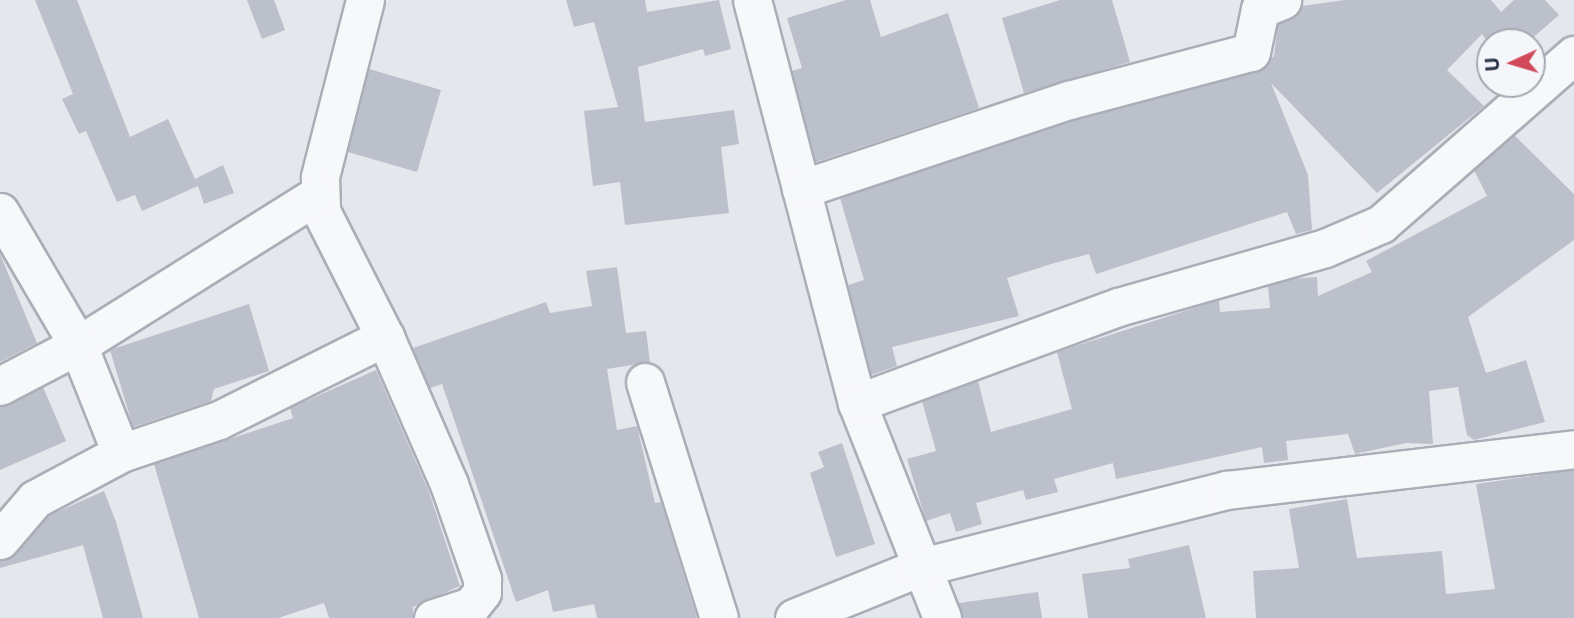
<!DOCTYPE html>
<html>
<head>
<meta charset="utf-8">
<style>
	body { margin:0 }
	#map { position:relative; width:1574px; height:618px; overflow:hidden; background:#e4e7ec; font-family:Commissioner,sans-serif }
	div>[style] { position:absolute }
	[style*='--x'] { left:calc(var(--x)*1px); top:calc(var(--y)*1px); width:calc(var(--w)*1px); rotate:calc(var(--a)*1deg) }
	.building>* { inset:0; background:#bbc0ca }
	.roads { filter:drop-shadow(2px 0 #a9aeb7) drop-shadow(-2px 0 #a9aeb7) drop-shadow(0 2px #a9aeb7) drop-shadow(0 -2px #a9aeb7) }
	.street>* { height:37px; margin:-18.5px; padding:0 18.5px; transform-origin:18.5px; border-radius:18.5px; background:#f7f8fa }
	span { translate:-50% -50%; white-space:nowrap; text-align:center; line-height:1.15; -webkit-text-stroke:6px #f4f6f9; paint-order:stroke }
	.north { position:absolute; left:1476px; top:28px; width:70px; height:70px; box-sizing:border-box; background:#f4f6f9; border:2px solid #a4a8b1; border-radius:50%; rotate:266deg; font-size:19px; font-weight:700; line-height:28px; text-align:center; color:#2b3445 }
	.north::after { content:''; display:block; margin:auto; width:24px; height:32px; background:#d1495b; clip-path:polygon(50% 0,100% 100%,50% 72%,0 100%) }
</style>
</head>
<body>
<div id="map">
	<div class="building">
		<i style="clip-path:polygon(35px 0,77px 0,130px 137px,168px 119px,195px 179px,223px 165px,234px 193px,204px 204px,198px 186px,142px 211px,135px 195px,117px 202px,86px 131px,79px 134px,62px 99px,73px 94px)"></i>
		<i style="clip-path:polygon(247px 0,274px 0,285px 30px,262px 39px)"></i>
		<i style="clip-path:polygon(566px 0,645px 0,647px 12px,719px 0,731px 49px,705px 56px,703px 49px,638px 67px,645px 122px,734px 110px,739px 144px,721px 147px,729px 213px,625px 225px,620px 182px,593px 186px,584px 111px,618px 107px,594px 22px,574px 27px)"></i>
		<i style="clip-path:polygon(846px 0,870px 0,881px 37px,948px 13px,979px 108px,816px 162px,792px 71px,802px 68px,787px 18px)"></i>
		<i style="clip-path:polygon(1060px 0,1112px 0,1130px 62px,1024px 93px,1002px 18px)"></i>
		<i style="clip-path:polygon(1345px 0,1491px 0,1501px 12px,1514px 0,1545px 0,1559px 15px,1528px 42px,1488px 42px,1482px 34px,1447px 70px,1484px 106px,1377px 193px,1271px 83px,1308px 175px,1312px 230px,1296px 234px,1287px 212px,1096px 274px,1089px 254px,1051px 264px,1007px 278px,1019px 316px,892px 347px,897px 366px,871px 375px,848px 285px,864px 280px,840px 198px,1075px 120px,1256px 72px,1274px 56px,1278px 24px,1302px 6px)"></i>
		<i style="clip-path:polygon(369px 69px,441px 90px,417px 172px,348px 152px)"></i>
		<i style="clip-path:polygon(1514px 135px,1574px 194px,1574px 240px,1468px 317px,1486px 373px,1526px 360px,1545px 422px,1474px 440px,1467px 435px,1458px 387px,1429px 391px,1433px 444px,1406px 443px,1355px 454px,1348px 434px,1286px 441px,1288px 460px,1264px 463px,1262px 447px,1116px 479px,1113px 463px,1054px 479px,1058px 492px,1026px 500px,1023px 490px,976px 503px,982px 524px,956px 532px,950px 513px,926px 521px,907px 459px,936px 451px,922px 401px,978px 381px,991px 432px,1072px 409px,1057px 352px,1219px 300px,1220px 312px,1270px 308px,1268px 286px,1291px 279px,1317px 277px,1318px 296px,1372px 272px,1366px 261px,1487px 196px,1474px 170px)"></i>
		<i style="clip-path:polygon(0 254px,37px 343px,0 362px)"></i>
		<i style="clip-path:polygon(617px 267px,626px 333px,646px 331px,650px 362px,607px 369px,617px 430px,637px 426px,655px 503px,661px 502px,697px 618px,597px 618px,594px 604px,553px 612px,548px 590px,516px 602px,442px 384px,430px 388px,413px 348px,546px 302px,550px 313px,592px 306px,586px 271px)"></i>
		<i style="clip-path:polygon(249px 304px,269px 371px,214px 389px,211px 401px,133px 427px,110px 350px)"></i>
		<i style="clip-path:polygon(376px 370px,429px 492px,460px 586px,413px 607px,413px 618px,329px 618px,324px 603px,278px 618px,199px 618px,154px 464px,293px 418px,290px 408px)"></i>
		<i style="clip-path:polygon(43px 387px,66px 441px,0 470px,0 407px)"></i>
		<i style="clip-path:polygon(842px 443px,875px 544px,836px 557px,810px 473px,824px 467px,818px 452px)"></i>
		<i style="clip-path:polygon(1574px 470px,1574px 618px,1256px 618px,1253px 571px,1299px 568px,1289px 509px,1347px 499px,1357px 558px,1442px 551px,1446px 594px,1495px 589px,1476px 484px)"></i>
		<i style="clip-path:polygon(104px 491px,116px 522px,143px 618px,103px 618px,83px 545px,0 568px,0 560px,16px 554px,48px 516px)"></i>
		<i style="clip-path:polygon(1189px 545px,1206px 618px,1088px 618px,1082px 574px,1130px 568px,1128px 559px)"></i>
		<i style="clip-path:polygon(1038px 592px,1042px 618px,962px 618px,959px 603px)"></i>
	</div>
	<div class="roads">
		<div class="street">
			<i style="--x:365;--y:0;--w:183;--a:104.3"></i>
			<i style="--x:320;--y:177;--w:34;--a:88"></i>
			<i style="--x:321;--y:211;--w:141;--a:63.1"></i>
			<i style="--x:385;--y:337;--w:160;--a:66.5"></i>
			<i style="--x:449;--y:484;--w:101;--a:70.8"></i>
			<i style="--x:482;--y:579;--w:13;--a:90"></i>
			<i style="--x:482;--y:592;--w:18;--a:128"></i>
			<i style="--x:471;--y:606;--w:40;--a:162"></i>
			<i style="--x:752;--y:0;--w:416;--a:75.4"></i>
			<i style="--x:857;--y:403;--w:231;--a:68.4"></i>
			<i style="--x:801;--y:189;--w:282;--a:-18.4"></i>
			<i style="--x:1069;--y:100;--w:188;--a:-14.8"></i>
			<i style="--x:1251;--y:52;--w:44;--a:-78.2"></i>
			<i style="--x:1260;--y:9;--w:24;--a:-22"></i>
			<i style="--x:319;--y:194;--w:284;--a:147.9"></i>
			<i style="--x:78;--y:345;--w:116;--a:68.3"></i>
			<i style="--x:121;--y:453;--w:103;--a:-18.6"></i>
			<i style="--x:219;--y:420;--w:186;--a:-26.6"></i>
			<i style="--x:0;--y:212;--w:154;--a:59.6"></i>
			<i style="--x:78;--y:345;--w:88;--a:152.3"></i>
			<i style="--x:645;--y:382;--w:247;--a:72.6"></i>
			<i style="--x:857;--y:403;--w:278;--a:-20.2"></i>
			<i style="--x:1118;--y:307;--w:215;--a:-15.9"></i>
			<i style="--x:1325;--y:248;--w:61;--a:-23.2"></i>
			<i style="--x:1381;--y:224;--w:257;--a:-41.2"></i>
			<i style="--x:0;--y:540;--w:54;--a:-49.5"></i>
			<i style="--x:35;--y:499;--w:98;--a:-28.1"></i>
			<i style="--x:794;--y:618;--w:134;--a:-22"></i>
			<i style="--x:918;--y:568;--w:319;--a:-14.2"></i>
			<i style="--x:1227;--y:490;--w:349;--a:-6.7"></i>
		</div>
	</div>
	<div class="north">U</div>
</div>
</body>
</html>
